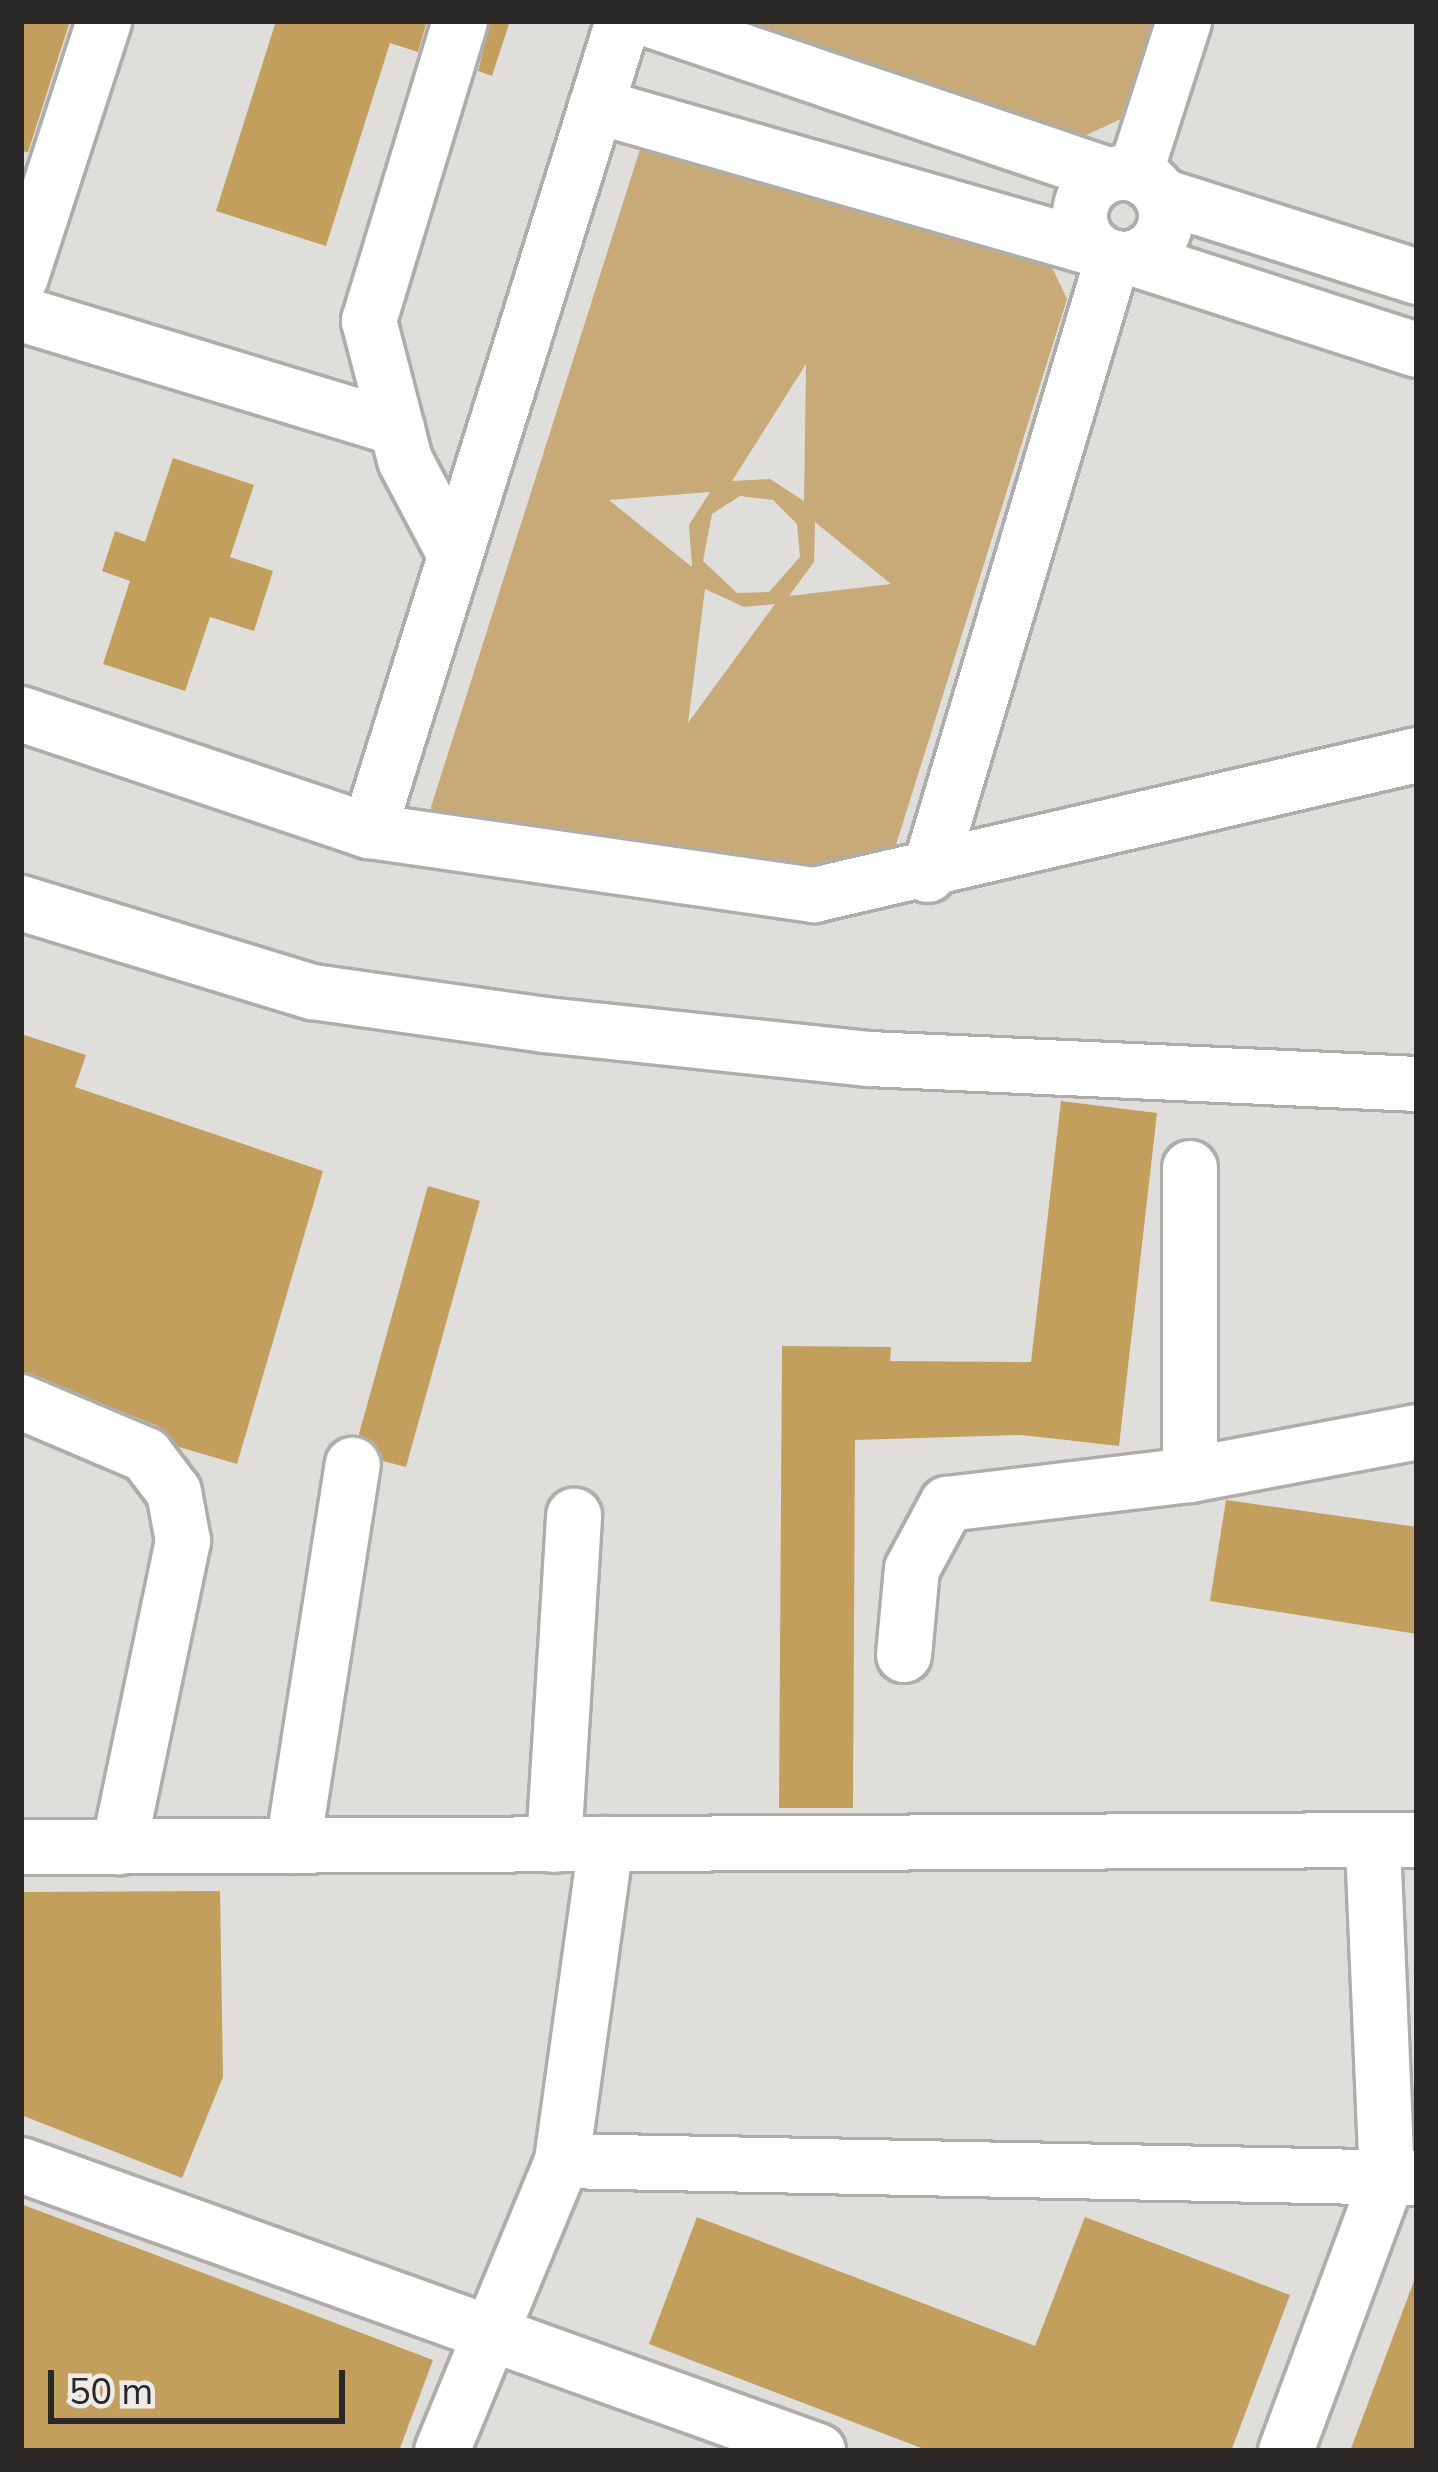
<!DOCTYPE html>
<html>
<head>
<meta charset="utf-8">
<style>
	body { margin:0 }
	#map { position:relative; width:1438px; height:2472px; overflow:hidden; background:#dfdedb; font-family:Mulish,sans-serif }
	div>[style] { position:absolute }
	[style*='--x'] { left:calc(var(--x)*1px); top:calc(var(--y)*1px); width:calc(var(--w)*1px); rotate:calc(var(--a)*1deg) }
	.green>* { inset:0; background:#c7aa77 }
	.building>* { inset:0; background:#c39f5e }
	.roads { filter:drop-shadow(3px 0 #afadaa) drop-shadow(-3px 0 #afadaa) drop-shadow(0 3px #afadaa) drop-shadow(0 -3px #afadaa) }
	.minor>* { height:54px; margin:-27px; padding:0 27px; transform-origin:27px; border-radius:27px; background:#fff }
	.minor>.ring { margin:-27px; padding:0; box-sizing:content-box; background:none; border:54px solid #fff; border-radius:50% }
	span { translate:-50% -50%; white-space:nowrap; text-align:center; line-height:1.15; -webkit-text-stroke:9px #edebe8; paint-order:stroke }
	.frame { position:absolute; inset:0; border:24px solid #292827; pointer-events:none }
	.scale { position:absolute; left:48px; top:2370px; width:297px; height:54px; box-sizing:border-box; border:6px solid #292827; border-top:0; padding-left:15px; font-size:36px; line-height:42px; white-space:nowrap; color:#292827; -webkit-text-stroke:9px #edebe8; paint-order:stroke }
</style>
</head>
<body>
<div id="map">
	<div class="green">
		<i style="clip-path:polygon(716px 21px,1153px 21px,1121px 119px,1082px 137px)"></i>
		<i style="clip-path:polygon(evenodd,642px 143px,1050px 263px,1067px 299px,895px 848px,875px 871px,804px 876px,436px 825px,431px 807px,642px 143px,806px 364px,804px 501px,770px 479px,732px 481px,806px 364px,642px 143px,710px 492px,689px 525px,692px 567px,609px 500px,710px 492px,642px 143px,740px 496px,773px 500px,797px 524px,800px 557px,769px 592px,737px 593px,703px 561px,712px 514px,740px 496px,642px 143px,815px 522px,891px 584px,789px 596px,814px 562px,815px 522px,642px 143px,705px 589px,744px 607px,775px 604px,688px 723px,705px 589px)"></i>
	</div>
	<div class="building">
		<i style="clip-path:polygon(21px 21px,70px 21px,28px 152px,21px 151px)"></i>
		<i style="clip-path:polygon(276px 21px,427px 21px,418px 52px,390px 43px,326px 246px,216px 211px)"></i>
		<i style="clip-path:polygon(491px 21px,510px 21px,492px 76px,478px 71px)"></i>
		<i style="clip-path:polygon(173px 458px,254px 485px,230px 557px,273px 571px,254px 631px,210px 617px,185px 691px,103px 664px,130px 581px,102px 571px,115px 531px,145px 542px)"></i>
		<i style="clip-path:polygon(21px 1034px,86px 1055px,75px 1087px,323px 1171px,237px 1464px,179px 1447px,158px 1426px,21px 1371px)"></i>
		<i style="clip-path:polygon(1061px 1101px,1157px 1113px,1119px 1446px,1022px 1435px,855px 1440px,853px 1808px,779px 1808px,782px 1346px,891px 1347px,890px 1361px,1031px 1362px)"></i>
		<i style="clip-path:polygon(428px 1186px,480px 1201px,406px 1467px,383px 1461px,359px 1434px)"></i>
		<i style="clip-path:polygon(1226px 1500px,1417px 1527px,1417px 1634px,1210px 1601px)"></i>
		<i style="clip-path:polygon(220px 1891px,223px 2077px,182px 2178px,21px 2115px,21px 1892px)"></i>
		<i style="clip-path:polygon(21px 2204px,433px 2360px,399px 2451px,21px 2451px)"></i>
		<i style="clip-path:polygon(697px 2217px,1035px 2346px,1085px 2217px,1290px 2295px,1231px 2451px,929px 2451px,649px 2344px)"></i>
		<i style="clip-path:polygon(1414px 2281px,1417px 2451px,1350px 2451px)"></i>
	</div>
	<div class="roads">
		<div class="minor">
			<i style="--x:653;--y:21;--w:480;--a:18.7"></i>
			<i style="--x:596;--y:106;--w:520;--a:15.96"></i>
			<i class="ring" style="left:1080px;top:173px;width:32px;height:32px"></i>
			<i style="--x:1135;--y:174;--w:161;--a:-72.2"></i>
			<i style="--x:1162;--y:196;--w:268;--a:17.6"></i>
			<i style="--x:1132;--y:258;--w:299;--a:17.9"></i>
			<i style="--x:21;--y:277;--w:269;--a:-72"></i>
			<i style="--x:21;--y:314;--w:393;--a:16.9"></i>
			<i style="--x:455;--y:555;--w:107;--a:-117.8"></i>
			<i style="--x:405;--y:460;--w:144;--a:-104.5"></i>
			<i style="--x:369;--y:321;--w:313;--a:-73.1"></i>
			<i style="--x:21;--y:714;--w:367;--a:18.6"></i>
			<i style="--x:369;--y:831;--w:450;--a:8.2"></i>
			<i style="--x:814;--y:895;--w:619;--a:-13.07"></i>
			<i style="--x:369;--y:831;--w:849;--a:-72.59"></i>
			<i style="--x:928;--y:875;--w:645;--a:-73.33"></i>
			<i style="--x:21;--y:903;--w:305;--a:17"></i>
			<i style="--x:313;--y:992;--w:234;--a:8.1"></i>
			<i style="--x:545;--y:1025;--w:326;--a:6"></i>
			<i style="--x:869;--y:1059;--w:549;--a:2.61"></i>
			<i style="--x:21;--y:1402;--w:136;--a:23"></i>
			<i style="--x:146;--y:1455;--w:46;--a:52.9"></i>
			<i style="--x:174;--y:1492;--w:50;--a:79.6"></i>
			<i style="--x:183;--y:1541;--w:313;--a:101.8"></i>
			<i style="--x:1190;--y:1475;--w:307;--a:-90"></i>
			<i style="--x:904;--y:1655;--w:86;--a:-84.7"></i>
			<i style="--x:912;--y:1569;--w:74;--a:-61.7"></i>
			<i style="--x:947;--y:1504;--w:245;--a:-6.8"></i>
			<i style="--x:1190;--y:1475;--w:231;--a:-10.7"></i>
			<i style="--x:554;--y:1845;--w:330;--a:-86.5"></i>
			<i style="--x:293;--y:1846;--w:386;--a:-81.1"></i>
			<i style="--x:21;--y:1847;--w:1396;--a:-0.29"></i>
			<i style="--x:562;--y:2161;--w:855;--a:1.14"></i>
			<i style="--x:21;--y:2165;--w:847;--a:19.74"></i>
			<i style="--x:442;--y:2451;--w:314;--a:-67.5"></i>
			<i style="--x:562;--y:2161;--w:320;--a:-82.1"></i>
			<i style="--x:1286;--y:2451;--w:290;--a:-69.6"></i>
			<i style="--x:1387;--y:2179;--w:338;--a:-92.4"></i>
		</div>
	</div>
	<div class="frame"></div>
	<div class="scale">50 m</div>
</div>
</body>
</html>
